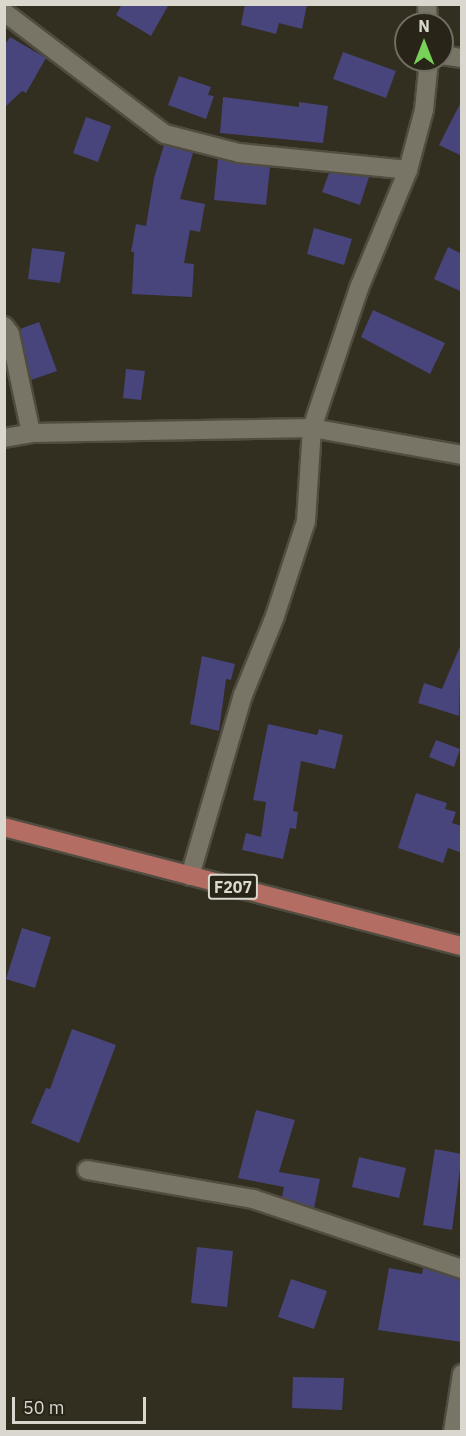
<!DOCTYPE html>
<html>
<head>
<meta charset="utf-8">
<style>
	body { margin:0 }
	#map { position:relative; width:466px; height:1436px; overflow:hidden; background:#322e20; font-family:"IBM Plex Sans",sans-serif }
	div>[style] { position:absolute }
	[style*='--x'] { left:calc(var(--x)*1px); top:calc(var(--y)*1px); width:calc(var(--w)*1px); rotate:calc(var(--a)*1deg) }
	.building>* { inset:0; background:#47457b }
	.roads { filter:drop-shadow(2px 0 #504c40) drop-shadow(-2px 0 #504c40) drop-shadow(0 2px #504c40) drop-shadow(0 -2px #504c40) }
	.minor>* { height:18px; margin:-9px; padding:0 9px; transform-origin:9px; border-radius:9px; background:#797566 }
	.primary>* { height:18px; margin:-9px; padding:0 9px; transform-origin:9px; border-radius:9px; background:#b46d62 }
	span { translate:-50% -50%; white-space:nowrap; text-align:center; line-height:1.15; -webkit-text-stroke:5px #282417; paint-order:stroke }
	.shield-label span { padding:2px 4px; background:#282417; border:2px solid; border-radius:4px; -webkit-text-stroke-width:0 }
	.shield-label { font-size:16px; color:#dad7cf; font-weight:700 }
	.frame { position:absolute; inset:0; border:6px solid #dad7cf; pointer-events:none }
	.north { position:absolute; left:394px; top:12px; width:60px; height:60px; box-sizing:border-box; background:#282417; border:2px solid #6f6c61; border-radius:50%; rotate:0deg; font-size:16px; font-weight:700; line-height:24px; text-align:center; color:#dad7cf }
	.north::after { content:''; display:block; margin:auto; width:21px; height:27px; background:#78d158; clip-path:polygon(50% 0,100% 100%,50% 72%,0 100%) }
	.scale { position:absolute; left:12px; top:1397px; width:134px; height:27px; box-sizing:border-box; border:3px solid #dad7cf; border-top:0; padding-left:8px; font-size:18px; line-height:21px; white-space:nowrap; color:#dad7cf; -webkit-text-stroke:4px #282417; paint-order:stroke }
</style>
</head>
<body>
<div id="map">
	<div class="building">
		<i style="clip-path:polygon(122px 4px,169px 4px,151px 36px,116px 15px)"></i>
		<i style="clip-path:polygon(245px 4px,307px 4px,302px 29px,279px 23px,276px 34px,241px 25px)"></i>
		<i style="clip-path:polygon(10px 37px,46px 58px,26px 93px,22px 91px,4px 108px,4px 46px)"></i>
		<i style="clip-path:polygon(343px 52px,396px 71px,386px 98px,333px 79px)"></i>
		<i style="clip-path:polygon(179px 76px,211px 87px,208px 95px,214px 96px,206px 119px,168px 105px)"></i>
		<i style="clip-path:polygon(223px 97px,299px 107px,299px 102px,328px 106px,323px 143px,220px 133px)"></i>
		<i style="clip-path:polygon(462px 100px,462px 156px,439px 145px)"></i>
		<i style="clip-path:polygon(86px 117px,111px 126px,98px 162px,73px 153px)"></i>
		<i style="clip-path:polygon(164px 145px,193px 153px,180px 199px,205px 204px,200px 232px,190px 230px,184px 263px,194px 264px,192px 297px,132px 294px,134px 252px,131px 252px,136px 224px,146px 226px,154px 178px)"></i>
		<i style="clip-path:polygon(218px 159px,270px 167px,266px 205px,214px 200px)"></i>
		<i style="clip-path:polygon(329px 173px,369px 177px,360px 205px,322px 192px)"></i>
		<i style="clip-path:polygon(314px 228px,352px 239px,344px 265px,307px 254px)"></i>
		<i style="clip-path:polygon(448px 247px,462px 254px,462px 292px,434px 279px)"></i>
		<i style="clip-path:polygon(32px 248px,65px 252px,60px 283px,28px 279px)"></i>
		<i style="clip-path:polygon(373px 310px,445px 343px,430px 374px,361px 337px)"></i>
		<i style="clip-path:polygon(39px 322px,57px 371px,31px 380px,20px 329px)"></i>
		<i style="clip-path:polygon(126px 369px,145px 371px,141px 400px,123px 398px)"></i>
		<i style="clip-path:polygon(461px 644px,459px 716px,418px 703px,424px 683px,442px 689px)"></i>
		<i style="clip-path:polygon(202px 656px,235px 664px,231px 680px,226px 679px,219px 731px,190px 724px)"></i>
		<i style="clip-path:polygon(268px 724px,317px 735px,319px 729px,343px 735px,335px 769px,301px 761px,293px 811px,298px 812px,296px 829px,290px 828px,283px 859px,242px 850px,246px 833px,261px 837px,266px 802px,253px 800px)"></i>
		<i style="clip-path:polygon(436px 740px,460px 749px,454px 767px,429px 757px)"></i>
		<i style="clip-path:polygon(416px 793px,447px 803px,445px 809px,456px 812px,452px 823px,462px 826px,462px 853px,448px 848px,443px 863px,398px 848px)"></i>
		<i style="clip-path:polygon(22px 928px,51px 937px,35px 988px,6px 979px)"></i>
		<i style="clip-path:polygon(72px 1029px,116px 1045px,79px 1143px,31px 1123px,46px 1088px,50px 1089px)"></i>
		<i style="clip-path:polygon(256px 1110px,295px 1120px,279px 1172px,320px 1179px,314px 1208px,282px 1197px,284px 1187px,238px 1178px)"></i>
		<i style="clip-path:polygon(435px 1149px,462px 1154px,452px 1230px,423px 1225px)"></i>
		<i style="clip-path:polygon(359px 1157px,406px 1168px,399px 1198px,352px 1187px)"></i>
		<i style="clip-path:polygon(197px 1247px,233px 1251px,227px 1307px,191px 1303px)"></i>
		<i style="clip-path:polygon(389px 1268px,422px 1274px,423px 1268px,462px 1280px,462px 1342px,378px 1330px)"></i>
		<i style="clip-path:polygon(291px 1279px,327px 1291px,314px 1329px,278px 1317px)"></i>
		<i style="clip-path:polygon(293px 1377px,344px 1378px,342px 1410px,292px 1408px)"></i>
	</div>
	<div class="roads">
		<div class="minor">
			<i style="--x:427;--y:4;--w:20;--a:87"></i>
			<i style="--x:4;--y:12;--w:202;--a:37.2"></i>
			<i style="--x:165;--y:134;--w:76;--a:14.4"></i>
			<i style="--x:239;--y:153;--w:170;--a:5.7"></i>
			<i style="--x:442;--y:55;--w:20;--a:9"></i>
			<i style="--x:4;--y:326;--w:10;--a:53"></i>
			<i style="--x:10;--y:334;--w:101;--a:78"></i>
			<i style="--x:4;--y:438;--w:27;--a:-10"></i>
			<i style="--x:31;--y:433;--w:281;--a:-1"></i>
			<i style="--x:312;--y:428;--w:152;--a:10.2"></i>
			<i style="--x:190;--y:876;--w:189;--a:-73.7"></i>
			<i style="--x:243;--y:695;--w:85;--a:-67.9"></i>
			<i style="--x:275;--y:616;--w:100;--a:-71.9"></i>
			<i style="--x:306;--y:521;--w:93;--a:-86.3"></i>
			<i style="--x:312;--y:428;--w:148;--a:-71.4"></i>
			<i style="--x:359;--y:288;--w:128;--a:-67.4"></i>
			<i style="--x:408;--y:170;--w:62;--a:-75.1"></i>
			<i style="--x:424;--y:110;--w:50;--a:-84.3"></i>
			<i style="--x:87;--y:1170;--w:169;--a:9.9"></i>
			<i style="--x:253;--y:1199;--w:220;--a:18.5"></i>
			<i style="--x:453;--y:1432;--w:59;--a:-81.2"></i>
		</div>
		<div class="primary">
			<i style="--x:4;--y:827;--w:473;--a:14.6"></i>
		</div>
	</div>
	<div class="shield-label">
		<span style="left:233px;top:887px">F207</span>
	</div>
	<div class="frame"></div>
	<div class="north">N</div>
	<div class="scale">50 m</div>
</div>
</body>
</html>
